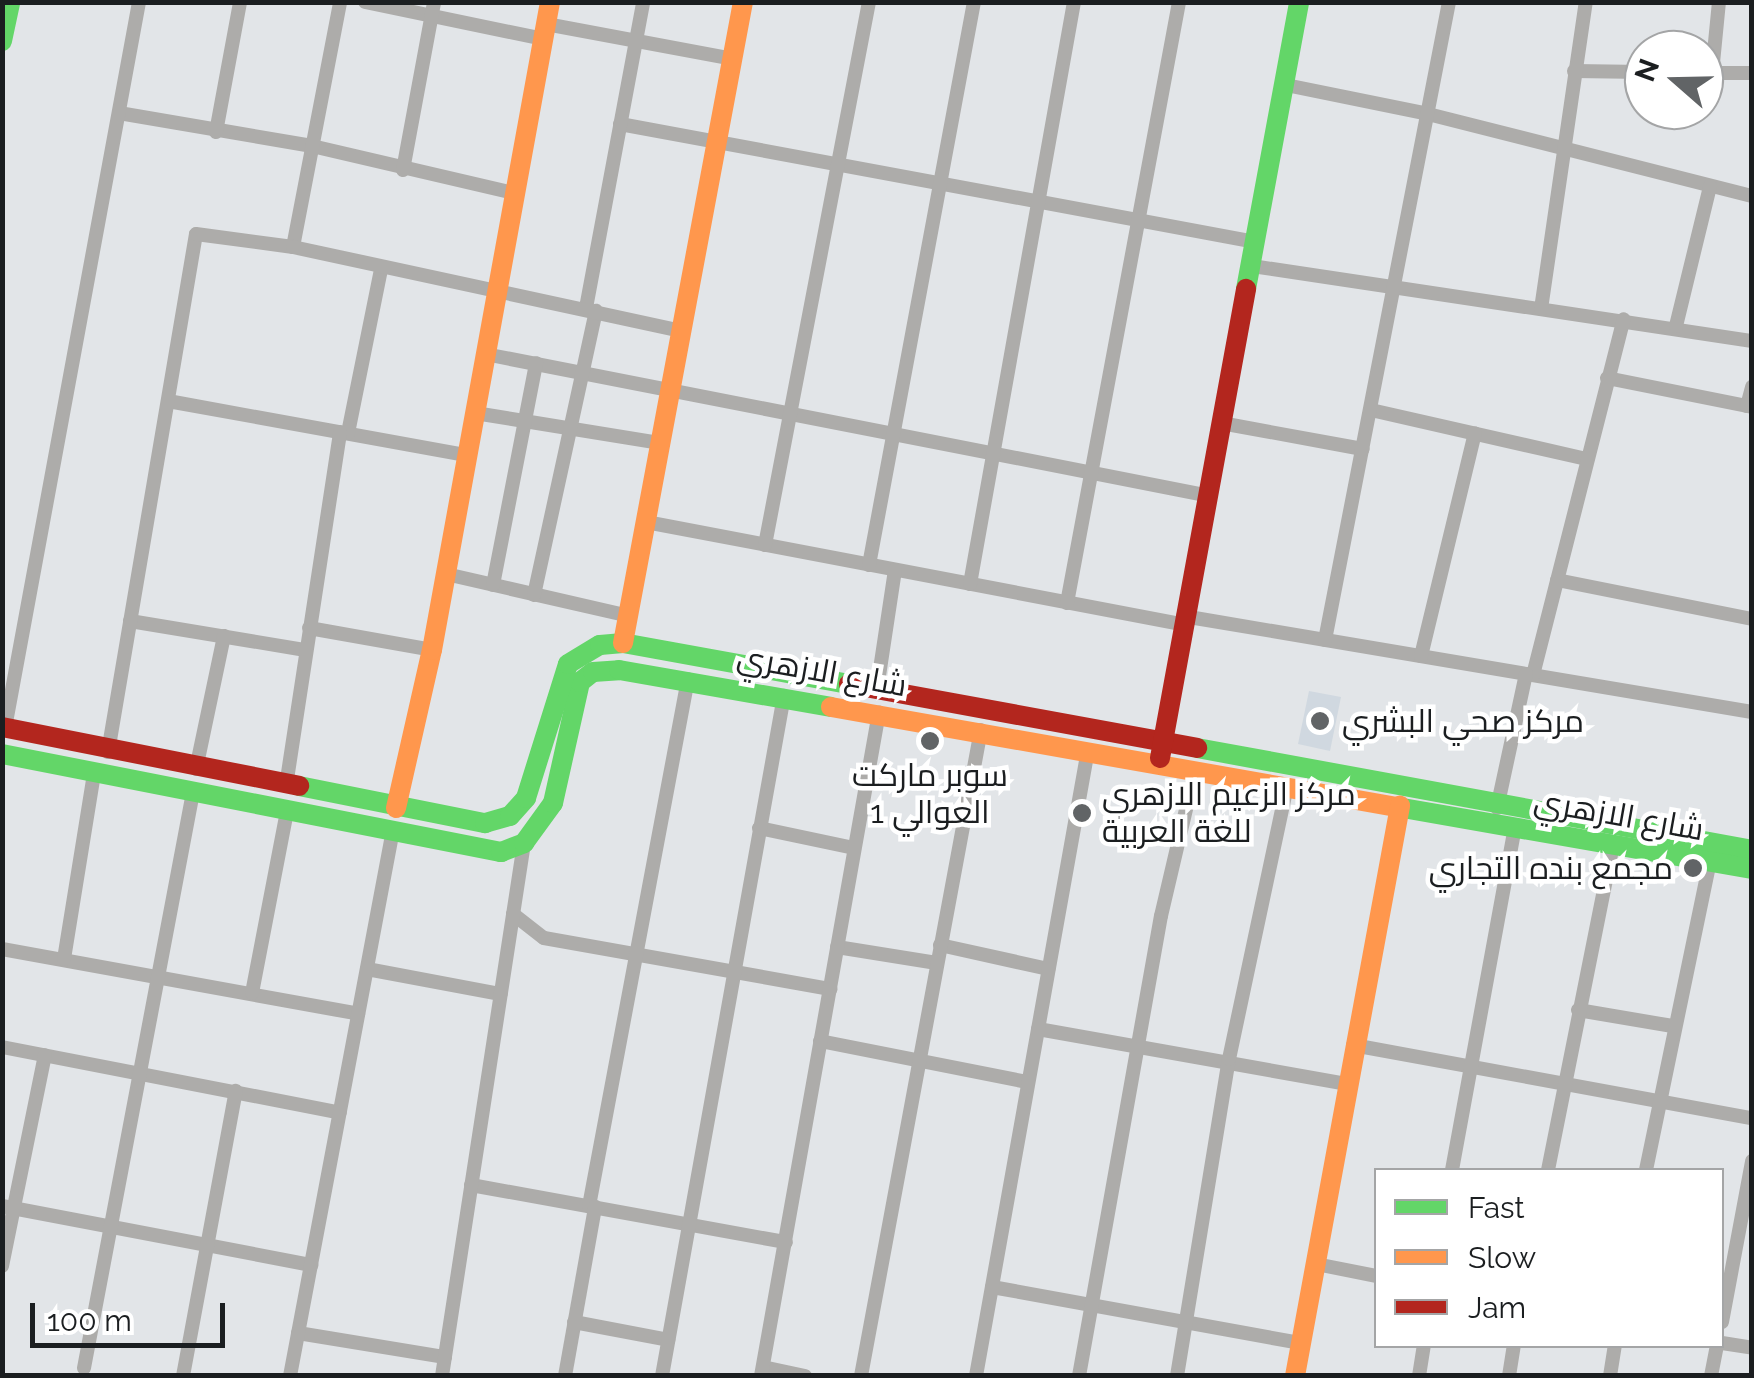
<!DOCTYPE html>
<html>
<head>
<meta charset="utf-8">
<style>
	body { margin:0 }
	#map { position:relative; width:1754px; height:1378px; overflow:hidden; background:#e2e5e8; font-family:Raleway,Cairo,sans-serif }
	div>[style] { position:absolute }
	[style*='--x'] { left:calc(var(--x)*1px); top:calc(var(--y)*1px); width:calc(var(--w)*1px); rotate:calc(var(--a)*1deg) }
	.built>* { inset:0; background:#d0d8e0 }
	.street>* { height:14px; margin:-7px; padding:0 7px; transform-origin:7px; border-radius:7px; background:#adacaa }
	.fast>* { height:20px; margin:-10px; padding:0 10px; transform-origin:10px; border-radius:10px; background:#63d668 }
	.slow>* { height:20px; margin:-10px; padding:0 10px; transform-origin:10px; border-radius:10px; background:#ff974d }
	.jam>* { height:20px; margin:-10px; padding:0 10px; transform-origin:10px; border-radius:10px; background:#b3261e }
	.dots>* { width:28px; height:28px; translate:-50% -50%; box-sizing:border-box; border:5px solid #fff; border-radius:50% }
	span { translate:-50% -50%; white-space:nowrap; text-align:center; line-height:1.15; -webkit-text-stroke:9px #fff; paint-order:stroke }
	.street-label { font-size:32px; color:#1b1e20 }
	.poi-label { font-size:32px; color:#1b1e20 }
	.left { translate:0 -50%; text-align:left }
	.right { translate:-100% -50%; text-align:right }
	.frame { position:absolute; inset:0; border:5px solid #1b1e20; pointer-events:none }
	.legend { position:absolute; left:1374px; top:1168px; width:350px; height:180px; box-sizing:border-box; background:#fff; border:2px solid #a4a5a6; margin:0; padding:12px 18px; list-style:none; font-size:30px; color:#1b1e20 }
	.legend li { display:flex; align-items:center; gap:20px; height:50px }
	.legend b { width:50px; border:2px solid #a4a5a6 }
	.north { position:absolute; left:1624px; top:30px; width:100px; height:100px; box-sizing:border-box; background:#fff; border:2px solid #a4a5a6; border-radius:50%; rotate:290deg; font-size:28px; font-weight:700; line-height:40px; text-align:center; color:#1b1e20 }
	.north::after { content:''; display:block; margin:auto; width:35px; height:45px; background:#616466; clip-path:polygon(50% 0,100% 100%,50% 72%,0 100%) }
	.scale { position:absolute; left:30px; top:1303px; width:195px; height:45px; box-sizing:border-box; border:5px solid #1b1e20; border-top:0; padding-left:12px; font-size:30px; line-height:35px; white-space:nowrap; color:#1b1e20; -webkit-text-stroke:8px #fff; paint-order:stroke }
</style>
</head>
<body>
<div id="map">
	<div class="built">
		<i style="clip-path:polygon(1309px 691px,1341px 697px,1330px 751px,1298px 744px)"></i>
	</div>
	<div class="street">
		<i style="--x:365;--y:2;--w:182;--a:11.7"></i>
		<i style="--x:546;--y:24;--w:190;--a:10.6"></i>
		<i style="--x:1574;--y:71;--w:70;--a:0.8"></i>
		<i style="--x:1705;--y:73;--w:47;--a:0"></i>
		<i style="--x:1712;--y:73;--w:71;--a:-84.4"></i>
		<i style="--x:1286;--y:85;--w:145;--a:11.5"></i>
		<i style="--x:1428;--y:114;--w:334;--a:14.2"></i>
		<i style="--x:119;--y:113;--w:196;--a:9.7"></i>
		<i style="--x:312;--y:146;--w:207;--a:13.1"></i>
		<i style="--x:620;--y:124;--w:647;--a:10.51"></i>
		<i style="--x:216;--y:132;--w:132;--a:-79.5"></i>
		<i style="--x:403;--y:170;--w:171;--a:-79.5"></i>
		<i style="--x:293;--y:247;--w:249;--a:-79.1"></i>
		<i style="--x:1252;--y:266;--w:506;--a:8.53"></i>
		<i style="--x:586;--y:308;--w:311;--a:-79.4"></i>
		<i style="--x:1541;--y:309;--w:310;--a:-81.7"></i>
		<i style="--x:1676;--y:326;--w:144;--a:-76.3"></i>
		<i style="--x:485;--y:354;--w:734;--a:11.08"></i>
		<i style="--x:1607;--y:378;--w:148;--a:11.3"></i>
		<i style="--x:168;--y:401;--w:303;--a:10.3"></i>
		<i style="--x:1747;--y:406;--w:20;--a:-75"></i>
		<i style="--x:1371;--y:410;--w:221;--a:12.8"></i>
		<i style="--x:475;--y:413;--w:188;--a:9.2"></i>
		<i style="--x:1221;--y:423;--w:144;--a:10.4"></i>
		<i style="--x:348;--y:433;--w:167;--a:-78.6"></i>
		<i style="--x:646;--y:522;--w:545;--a:10.79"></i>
		<i style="--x:765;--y:545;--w:553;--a:-79.16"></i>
		<i style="--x:869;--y:565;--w:573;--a:-79.44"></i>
		<i style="--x:446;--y:574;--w:188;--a:12.9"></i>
		<i style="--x:1557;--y:580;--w:199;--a:11.3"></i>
		<i style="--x:970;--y:584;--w:591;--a:-79.87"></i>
		<i style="--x:493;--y:585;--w:226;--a:-79"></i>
		<i style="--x:534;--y:595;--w:291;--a:-77.7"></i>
		<i style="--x:1067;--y:603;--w:611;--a:-79.44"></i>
		<i style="--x:1183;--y:616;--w:577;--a:9.58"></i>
		<i style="--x:130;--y:621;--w:178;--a:9.4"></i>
		<i style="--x:309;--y:628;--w:125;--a:10.1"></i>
		<i style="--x:1325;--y:640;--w:650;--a:-79"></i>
		<i style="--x:1421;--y:656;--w:229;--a:-76.4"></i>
		<i style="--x:1533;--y:675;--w:367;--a:-75.7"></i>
		<i style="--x:877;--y:689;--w:120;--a:-81.4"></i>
		<i style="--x:5;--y:728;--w:738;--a:-79.54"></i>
		<i style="--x:108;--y:752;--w:525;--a:-80.36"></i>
		<i style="--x:196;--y:234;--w:98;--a:7.6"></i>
		<i style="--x:293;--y:247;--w:398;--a:12.2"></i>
		<i style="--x:196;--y:769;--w:136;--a:-78.1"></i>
		<i style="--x:286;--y:786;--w:358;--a:-81.3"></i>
		<i style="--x:1497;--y:808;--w:137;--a:-77.8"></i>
		<i style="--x:759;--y:828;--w:97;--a:11.9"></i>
		<i style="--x:513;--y:914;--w:39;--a:38"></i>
		<i style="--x:544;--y:938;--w:291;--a:10.1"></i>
		<i style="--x:940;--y:945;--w:111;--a:12.5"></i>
		<i style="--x:837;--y:947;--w:101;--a:9.1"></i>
		<i style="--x:2;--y:949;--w:362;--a:10.3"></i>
		<i style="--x:64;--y:959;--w:187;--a:-80.8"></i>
		<i style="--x:367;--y:969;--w:136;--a:10.6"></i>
		<i style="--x:252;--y:993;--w:185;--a:-79.1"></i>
		<i style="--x:1578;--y:1010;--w:96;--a:9.6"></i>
		<i style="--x:1038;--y:1029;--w:313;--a:10.1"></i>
		<i style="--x:820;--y:1041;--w:212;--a:11.2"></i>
		<i style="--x:1353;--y:1045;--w:406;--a:10.4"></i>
		<i style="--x:2;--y:1047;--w:344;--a:11"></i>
		<i style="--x:1452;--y:1170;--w:348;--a:-79.6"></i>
		<i style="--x:1548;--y:1170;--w:332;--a:-78.7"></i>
		<i style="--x:1646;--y:1170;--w:315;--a:-78.3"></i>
		<i style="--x:471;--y:1185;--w:320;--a:10.3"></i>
		<i style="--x:2;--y:1206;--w:315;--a:10.8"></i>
		<i style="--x:589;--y:1206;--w:536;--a:-79.36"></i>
		<i style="--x:1316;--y:1264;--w:61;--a:11.3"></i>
		<i style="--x:2;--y:1266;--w:215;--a:-78.5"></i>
		<i style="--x:992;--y:1287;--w:314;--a:10.3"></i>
		<i style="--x:574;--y:1322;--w:96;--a:10.8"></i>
		<i style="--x:1722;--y:1322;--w:164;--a:-79.4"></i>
		<i style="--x:298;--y:1333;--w:149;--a:9.3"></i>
		<i style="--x:1722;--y:1343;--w:30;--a:9"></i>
		<i style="--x:763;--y:1367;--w:43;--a:12.1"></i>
		<i style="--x:84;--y:1368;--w:586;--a:-79.28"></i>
		<i style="--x:183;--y:1376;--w:290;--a:-79.5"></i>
		<i style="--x:290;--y:1376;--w:551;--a:-79.32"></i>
		<i style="--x:442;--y:1376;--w:539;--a:-81.25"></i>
		<i style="--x:565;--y:1376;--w:172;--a:-79.9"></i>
		<i style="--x:662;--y:1376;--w:691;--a:-79.83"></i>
		<i style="--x:761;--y:1376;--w:674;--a:-79.92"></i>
		<i style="--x:861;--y:1376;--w:657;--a:-79.48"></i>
		<i style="--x:976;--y:1376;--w:636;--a:-79.86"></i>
		<i style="--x:1079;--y:1376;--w:467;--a:-79.9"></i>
		<i style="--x:1161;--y:916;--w:149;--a:-76.8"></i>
		<i style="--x:1177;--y:1376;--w:321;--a:-80.7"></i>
		<i style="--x:1229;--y:1059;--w:278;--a:-78"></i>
		<i style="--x:1419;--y:1376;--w:30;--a:-81"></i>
		<i style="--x:1509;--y:1376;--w:30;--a:-81"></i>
		<i style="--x:1610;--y:1376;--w:30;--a:-81"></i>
		<i style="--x:1711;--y:1376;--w:31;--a:-79"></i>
	</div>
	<div class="fast">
		<i style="--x:2;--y:41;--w:40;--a:-78"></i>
		<i style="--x:1246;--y:289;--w:292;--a:-79.5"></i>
		<i style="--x:1197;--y:748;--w:564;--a:10.41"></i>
		<i style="--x:2;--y:754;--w:509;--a:11.11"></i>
		<i style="--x:501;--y:852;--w:25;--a:-21"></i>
		<i style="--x:524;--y:843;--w:49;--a:-54.1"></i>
		<i style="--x:553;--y:803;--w:124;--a:-77.4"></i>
		<i style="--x:580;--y:682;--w:16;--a:-38"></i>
		<i style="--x:593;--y:672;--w:26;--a:-4"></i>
		<i style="--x:619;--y:670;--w:215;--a:9.9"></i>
		<i style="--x:299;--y:786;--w:190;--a:11.3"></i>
		<i style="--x:485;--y:823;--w:26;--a:-16"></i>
		<i style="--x:510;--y:816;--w:24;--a:-48"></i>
		<i style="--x:526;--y:798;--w:140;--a:-72.6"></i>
		<i style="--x:568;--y:664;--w:37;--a:-31"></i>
		<i style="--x:600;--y:645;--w:23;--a:-5"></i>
		<i style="--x:623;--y:643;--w:230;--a:10.3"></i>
		<i style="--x:1397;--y:807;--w:360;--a:9.9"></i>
	</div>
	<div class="slow">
		<i style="--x:623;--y:643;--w:652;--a:-79.4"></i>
		<i style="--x:831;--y:707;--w:575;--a:10.02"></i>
		<i style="--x:396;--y:808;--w:162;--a:-77.2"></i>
		<i style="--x:432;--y:650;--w:659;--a:-79.68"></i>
		<i style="--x:1295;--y:1376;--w:580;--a:-79.56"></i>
	</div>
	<div class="jam">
		<i style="--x:849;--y:684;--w:354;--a:10.4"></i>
		<i style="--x:2;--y:727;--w:303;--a:11.2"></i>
		<i style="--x:1160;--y:758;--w:477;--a:-79.6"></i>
	</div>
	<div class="dots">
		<i style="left:1320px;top:721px;background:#616466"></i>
		<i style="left:930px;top:741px;background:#616466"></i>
		<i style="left:1082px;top:813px;background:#616466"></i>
		<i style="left:1693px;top:868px;background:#616466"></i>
	</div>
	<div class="street-label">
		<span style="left:822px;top:671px;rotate:10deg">شارع الازهري</span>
		<span style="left:1619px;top:815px;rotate:10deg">شارع الازهري</span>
	</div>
	<div class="poi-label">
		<span class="left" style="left:1342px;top:721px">مركز صحي البشري</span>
		<span style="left:930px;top:794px">سوبر ماركت<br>العوالي 1</span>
		<span class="left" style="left:1102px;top:813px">مركز الزعيم الازهري<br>للغة العربية</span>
		<span class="right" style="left:1673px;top:868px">مجمع بنده التجاري</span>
	</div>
	<div class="frame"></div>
	<ul class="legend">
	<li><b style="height:12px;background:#63d668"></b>Fast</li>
	<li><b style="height:12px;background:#ff974d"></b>Slow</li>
	<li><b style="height:12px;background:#b3261e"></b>Jam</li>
	</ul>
	<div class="north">N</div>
	<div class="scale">100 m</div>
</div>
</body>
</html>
